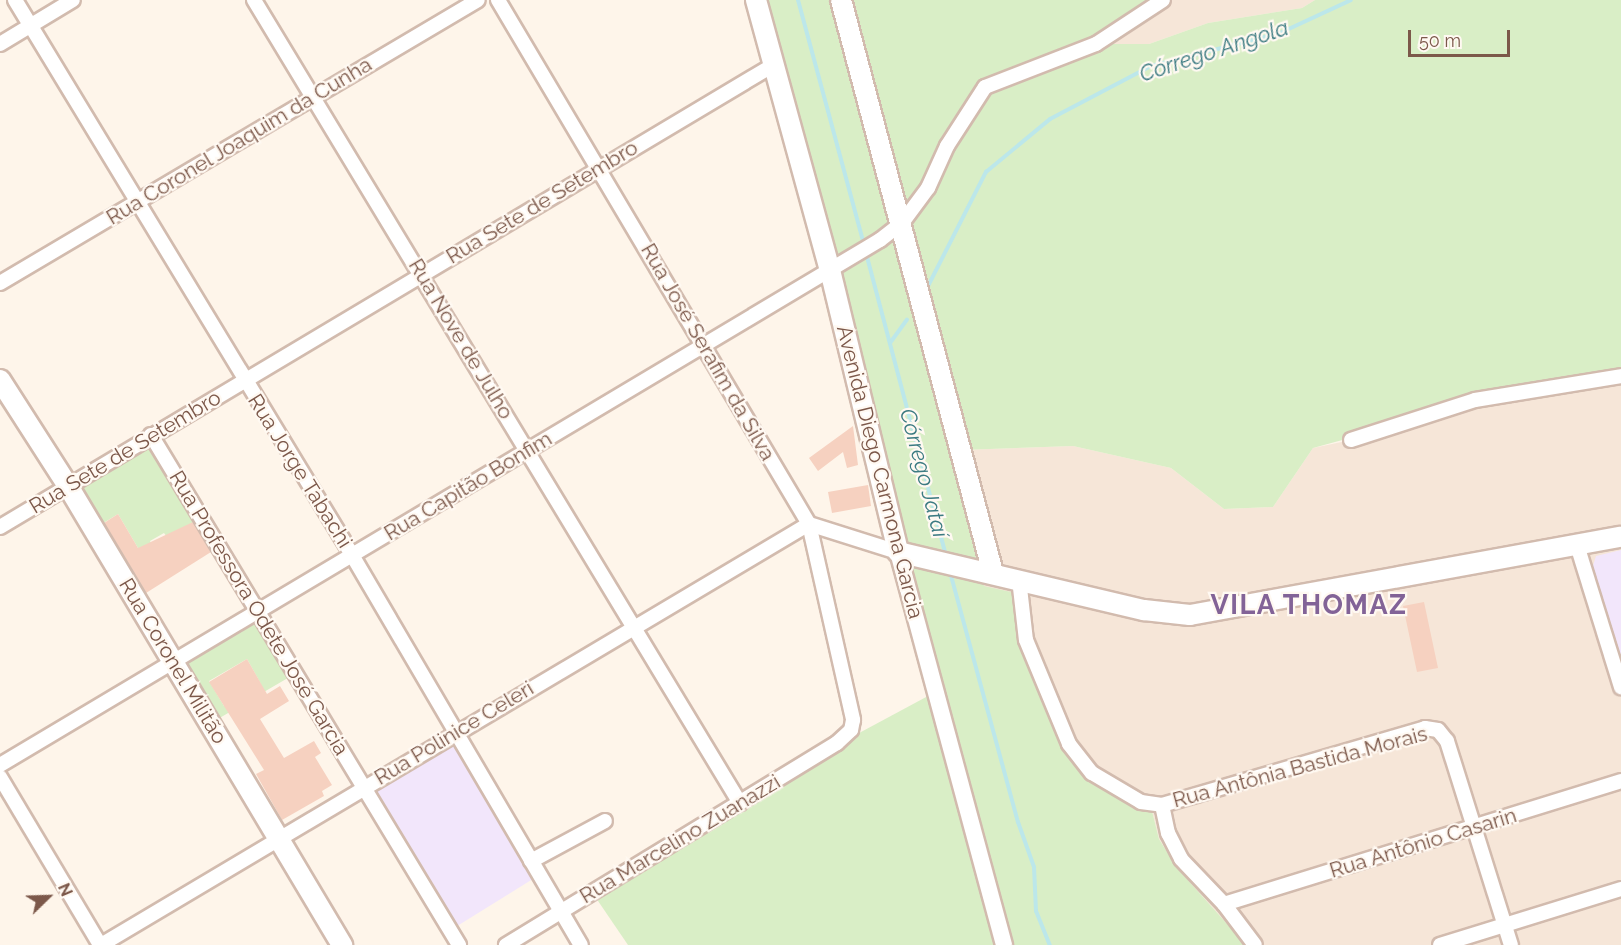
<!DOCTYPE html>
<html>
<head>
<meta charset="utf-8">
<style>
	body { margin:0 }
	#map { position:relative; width:1621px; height:945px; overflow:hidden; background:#fef5ea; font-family:Raleway,sans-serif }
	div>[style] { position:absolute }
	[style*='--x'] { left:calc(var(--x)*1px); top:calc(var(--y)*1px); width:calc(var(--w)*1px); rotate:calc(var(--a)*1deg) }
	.residential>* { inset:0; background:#f6e6d8 }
	.education>* { inset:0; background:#f2e6fb }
	.green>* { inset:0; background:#d9eec6 }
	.stream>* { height:4px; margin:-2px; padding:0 2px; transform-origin:2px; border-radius:2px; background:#bce7ea }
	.building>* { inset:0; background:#f6d1c0 }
	.roads { filter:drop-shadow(2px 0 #d2bbae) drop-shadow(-2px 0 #d2bbae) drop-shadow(0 2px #d2bbae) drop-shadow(0 -2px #d2bbae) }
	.minor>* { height:14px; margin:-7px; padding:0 7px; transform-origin:7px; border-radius:7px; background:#fff }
	.tertiary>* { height:16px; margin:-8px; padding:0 8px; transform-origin:8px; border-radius:8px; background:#fff }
	.secondary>* { height:20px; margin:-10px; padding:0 10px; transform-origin:10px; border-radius:10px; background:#fff }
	span { translate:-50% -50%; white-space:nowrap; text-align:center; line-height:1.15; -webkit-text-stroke:4.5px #fff9f2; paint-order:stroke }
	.street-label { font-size:21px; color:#7c584a }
	.water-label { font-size:22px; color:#3c7b82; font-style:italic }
	.district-label { font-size:27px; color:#826397; font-weight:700; letter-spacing:1.5px }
	.north { position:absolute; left:18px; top:867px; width:60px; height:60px; -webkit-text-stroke:4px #fff9f2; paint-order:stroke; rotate:67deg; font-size:16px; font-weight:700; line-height:24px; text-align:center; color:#7c584a }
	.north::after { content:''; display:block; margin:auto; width:21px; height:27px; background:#7c584a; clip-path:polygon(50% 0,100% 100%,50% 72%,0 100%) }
	.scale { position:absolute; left:1408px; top:30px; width:102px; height:27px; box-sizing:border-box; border:3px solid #7c584a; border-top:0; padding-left:8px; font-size:18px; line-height:21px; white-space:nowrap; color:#7c584a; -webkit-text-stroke:4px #fff9f2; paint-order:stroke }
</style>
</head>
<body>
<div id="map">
	<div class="residential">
		<i style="clip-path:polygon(1163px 0,1315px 0,1302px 8px,1208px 23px,1149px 44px,1096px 44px)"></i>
		<i style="clip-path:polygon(1621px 376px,1621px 945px,1246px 945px,1177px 868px,1159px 839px,1152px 811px,1066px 747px,1033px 671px,984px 587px,961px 450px,1073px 446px,1171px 468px,1224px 509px,1273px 507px,1313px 448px,1351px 440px,1435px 411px)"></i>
	</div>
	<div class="education">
		<i style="clip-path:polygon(1621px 550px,1621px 656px,1592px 569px,1596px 556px)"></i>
		<i style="clip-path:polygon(453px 737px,536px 877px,454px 928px,369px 788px)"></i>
	</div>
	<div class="green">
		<i style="clip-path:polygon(763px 0,834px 0,979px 542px,984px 586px,1011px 592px,1033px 671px,1066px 747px,1115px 792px,1152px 811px,1159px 839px,1177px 868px,1246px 945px,1007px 945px)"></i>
		<i style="clip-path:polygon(841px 0,1163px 0,1098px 44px,1149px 44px,1208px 23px,1302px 8px,1315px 0,1621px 0,1621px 376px,1526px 390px,1313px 448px,1273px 507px,1224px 509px,1171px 468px,1073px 446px,961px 450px)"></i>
		<i style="clip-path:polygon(152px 444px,197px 520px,167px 537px,164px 533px,150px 541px,152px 545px,120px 566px,117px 561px,138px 548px,118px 514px,97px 527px,74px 489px)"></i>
		<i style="clip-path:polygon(evenodd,258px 615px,293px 675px,211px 723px,176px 664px,258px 615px,247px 659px,261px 684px,224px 706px,209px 681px,247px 659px)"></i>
		<i style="clip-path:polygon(928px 696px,997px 945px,628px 945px,596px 898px,848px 739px)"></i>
	</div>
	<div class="stream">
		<i style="--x:798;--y:0;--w:254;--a:74.9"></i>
		<i style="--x:866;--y:253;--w:313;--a:75.2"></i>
		<i style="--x:925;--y:292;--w:135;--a:-63.1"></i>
		<i style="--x:986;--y:172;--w:83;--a:-39.6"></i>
		<i style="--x:1050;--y:119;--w:114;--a:-27.7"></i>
		<i style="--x:1151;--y:66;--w:133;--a:-14.3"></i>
		<i style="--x:1280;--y:33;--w:78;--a:-24.9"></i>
		<i style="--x:890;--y:343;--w:29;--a:-54"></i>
		<i style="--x:950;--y:572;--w:259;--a:74.8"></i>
		<i style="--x:1018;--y:822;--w:48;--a:70.4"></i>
		<i style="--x:1034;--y:867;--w:44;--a:87.4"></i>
		<i style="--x:1036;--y:911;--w:37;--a:68"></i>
	</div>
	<div class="building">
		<i style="clip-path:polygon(853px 426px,858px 465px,847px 468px,843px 452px,818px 471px,809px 458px)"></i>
		<i style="clip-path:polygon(868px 485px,871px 506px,832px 513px,828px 492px)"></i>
		<i style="clip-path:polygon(118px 514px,138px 548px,193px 522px,211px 552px,146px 593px,104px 523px)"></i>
		<i style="clip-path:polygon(1424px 602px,1438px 668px,1417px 672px,1403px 606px)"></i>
		<i style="clip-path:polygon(247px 659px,267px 694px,280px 686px,289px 701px,260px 719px,284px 758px,314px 741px,321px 753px,315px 757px,332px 785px,322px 791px,324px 796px,282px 820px,256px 774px,264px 770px,209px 682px)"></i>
	</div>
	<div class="roads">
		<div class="minor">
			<i style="--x:15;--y:0;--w:649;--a:58.73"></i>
			<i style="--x:352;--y:555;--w:452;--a:59.6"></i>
			<i style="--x:254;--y:0;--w:939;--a:58.82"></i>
			<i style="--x:498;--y:0;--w:609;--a:59.31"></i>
			<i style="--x:809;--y:524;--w:201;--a:77.3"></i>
			<i style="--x:853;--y:720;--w:10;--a:101"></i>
			<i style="--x:851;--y:730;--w:19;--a:137"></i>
			<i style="--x:837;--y:743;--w:388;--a:148.6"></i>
			<i style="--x:0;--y:44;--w:85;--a:-31.1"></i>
			<i style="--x:0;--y:283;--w:555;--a:-30.63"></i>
			<i style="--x:151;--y:435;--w:596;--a:58.87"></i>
			<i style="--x:1351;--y:440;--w:130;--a:-17.9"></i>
			<i style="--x:1475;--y:400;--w:148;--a:-9.3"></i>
			<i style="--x:809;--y:524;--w:93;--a:17.5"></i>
			<i style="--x:0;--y:527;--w:903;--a:-30.85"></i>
			<i style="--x:1577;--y:545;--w:149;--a:72.8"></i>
			<i style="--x:1019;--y:579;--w:61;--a:83.5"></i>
			<i style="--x:1026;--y:640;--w:113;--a:67.5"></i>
			<i style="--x:1069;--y:744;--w:37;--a:52"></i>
			<i style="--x:1092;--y:773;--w:57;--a:30.6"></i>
			<i style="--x:1141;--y:802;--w:21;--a:8"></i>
			<i style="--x:1162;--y:805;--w:274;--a:-16.3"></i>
			<i style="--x:1425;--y:728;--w:13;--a:9"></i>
			<i style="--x:1438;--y:730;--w:14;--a:51"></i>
			<i style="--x:1447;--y:741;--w:214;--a:72.6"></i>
			<i style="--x:0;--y:765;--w:1025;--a:-30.82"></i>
			<i style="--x:880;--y:240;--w:28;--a:-38"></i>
			<i style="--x:902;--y:223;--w:44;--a:-53.4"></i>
			<i style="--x:928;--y:188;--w:46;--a:-65.7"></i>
			<i style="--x:947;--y:146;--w:70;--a:-57.2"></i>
			<i style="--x:985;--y:87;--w:119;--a:-21.2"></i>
			<i style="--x:1096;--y:44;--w:80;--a:-33.3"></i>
			<i style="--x:0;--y:777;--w:196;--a:59.2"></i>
			<i style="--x:1162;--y:805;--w:29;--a:78"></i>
			<i style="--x:1168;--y:833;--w:29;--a:63"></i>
			<i style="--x:1181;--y:859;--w:62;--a:46.3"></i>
			<i style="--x:1224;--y:904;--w:51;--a:52.9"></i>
			<i style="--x:531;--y:861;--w:84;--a:-28.4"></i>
			<i style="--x:1224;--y:904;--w:416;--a:-17.2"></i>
			<i style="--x:101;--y:945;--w:824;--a:-30.74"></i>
			<i style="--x:1440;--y:945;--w:189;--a:-17.2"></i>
		</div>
		<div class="tertiary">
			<i style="--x:898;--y:552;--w:407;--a:74.9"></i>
		</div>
		<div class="secondary">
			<i style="--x:756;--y:0;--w:280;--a:74.7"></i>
			<i style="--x:830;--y:270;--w:290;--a:76.4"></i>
			<i style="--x:898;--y:552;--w:253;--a:13.3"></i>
			<i style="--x:1144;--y:610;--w:46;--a:6.2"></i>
			<i style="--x:1190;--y:615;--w:438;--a:-10.3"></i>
			<i style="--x:841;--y:0;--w:593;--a:75.14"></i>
			<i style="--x:0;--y:380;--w:126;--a:57.3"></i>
			<i style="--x:68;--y:486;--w:535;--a:59.16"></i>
		</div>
	</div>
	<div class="street-label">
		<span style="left:239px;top:141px;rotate:-31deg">Rua Coronel Joaquim da Cunha</span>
		<span style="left:542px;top:202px;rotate:-31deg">Rua Sete de Setembro</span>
		<span style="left:461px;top:339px;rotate:59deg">Rua Nove de Julho</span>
		<span style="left:708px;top:352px;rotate:60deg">Rua José Serafim da Silva</span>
		<span style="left:125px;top:452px;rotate:-31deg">Rua Sete de Setembro</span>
		<span style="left:300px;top:471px;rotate:58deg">Rua Jorge Tabachi</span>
		<span style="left:880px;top:472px;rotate:76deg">Avenida Diego Carmona Garcia</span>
		<span style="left:468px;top:486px;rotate:-31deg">Rua Capitão Bonfim</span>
		<span style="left:259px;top:613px;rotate:59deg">Rua Professora Odete José Garcia</span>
		<span style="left:173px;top:661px;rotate:59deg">Rua Coronel Militão</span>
		<span style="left:454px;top:733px;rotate:-31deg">Rua Polinice Celeri</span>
		<span style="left:1300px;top:767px;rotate:-15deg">Rua Antônia Bastida Morais</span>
		<span style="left:680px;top:839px;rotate:-31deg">Rua Marcelino Zuanazzi</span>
		<span style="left:1423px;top:843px;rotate:-17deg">Rua Antônio Casarin</span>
	</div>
	<div class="water-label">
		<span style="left:1214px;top:51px;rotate:-18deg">Córrego Angola</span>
		<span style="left:924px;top:473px;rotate:75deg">Córrego Jataí</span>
	</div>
	<div class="district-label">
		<span style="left:1309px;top:605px">VILA THOMAZ</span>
	</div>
	<div class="north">N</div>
	<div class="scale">50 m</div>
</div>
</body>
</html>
